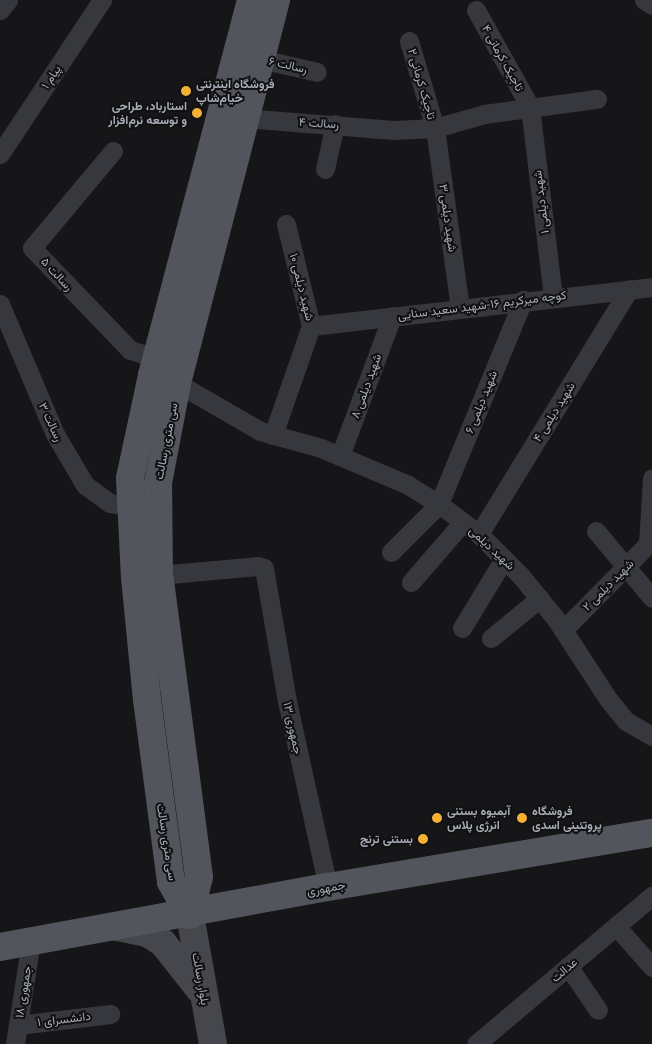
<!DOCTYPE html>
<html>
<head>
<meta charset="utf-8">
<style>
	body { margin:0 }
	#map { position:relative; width:652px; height:1044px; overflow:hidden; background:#161618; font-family:"Open Sans",Vazirmatn,sans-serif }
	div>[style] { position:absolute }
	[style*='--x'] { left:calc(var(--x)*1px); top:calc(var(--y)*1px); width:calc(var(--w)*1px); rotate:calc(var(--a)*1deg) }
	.street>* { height:19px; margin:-9.5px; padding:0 9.5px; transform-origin:9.5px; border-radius:9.5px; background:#37383d }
	.secondary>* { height:28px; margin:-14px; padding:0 14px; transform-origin:14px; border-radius:14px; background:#45474d }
	.primary>* { height:28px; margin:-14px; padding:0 14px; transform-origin:14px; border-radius:14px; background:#53555c }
	.dots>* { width:14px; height:14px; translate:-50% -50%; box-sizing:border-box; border:2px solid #111113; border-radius:50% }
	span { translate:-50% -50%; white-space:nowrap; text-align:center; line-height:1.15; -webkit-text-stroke:4px #111113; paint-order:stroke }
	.street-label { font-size:12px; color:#a8adb8 }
	.poi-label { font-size:12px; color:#a8adb8; font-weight:700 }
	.left { translate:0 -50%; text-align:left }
	.right { translate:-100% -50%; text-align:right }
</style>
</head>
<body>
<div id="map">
	<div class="street">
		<i style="--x:644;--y:0;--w:9;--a:32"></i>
		<i style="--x:0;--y:10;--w:13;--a:-51"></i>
		<i style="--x:476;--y:10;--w:111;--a:60.9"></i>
		<i style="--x:530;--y:107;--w:191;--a:83.1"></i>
		<i style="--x:409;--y:41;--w:91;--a:73.4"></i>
		<i style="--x:435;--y:128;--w:182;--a:82.1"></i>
		<i style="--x:260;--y:59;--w:58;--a:12.8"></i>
		<i style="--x:244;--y:118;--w:150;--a:4.6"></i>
		<i style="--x:394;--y:130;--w:41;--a:-2.8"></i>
		<i style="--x:435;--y:128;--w:51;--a:-15.9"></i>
		<i style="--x:484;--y:114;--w:114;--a:-7.6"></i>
		<i style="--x:113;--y:151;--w:126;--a:129.9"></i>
		<i style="--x:32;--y:248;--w:141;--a:46.1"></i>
		<i style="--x:130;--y:350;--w:28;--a:17"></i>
		<i style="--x:0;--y:154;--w:185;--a:-56.5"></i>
		<i style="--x:325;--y:169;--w:46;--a:-77.5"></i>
		<i style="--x:0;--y:304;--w:141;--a:67.1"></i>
		<i style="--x:55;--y:434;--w:59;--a:59.5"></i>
		<i style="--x:85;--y:485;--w:31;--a:36"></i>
		<i style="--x:110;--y:503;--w:22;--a:10"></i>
		<i style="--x:311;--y:326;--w:343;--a:-6.5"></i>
		<i style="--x:177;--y:383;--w:96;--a:30"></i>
		<i style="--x:260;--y:431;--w:63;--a:15.6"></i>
		<i style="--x:321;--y:448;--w:95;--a:23"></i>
		<i style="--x:408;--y:485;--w:36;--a:32"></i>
		<i style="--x:439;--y:504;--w:50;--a:36.9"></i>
		<i style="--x:479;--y:534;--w:59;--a:45"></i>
		<i style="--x:521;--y:576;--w:55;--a:50.9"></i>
		<i style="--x:556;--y:619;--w:95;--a:57"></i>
		<i style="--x:608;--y:699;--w:28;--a:51"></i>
		<i style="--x:626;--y:721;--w:30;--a:30"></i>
		<i style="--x:273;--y:435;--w:115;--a:-70.8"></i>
		<i style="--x:311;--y:326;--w:105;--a:-103.8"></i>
		<i style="--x:340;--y:456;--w:149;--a:-69.6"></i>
		<i style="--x:596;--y:531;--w:87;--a:50.1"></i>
		<i style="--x:479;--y:534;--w:287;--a:-58.5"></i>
		<i style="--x:391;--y:552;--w:68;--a:-45"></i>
		<i style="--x:439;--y:504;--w:221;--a:-67.6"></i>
		<i style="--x:159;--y:575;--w:99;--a:-5.2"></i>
		<i style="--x:258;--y:566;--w:6;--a:18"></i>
		<i style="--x:264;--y:568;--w:135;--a:80.2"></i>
		<i style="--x:287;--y:701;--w:190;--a:77.6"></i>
		<i style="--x:411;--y:582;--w:79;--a:-49.1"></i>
		<i style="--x:462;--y:628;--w:81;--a:-58.7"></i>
		<i style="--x:563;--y:630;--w:121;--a:-45.3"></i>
		<i style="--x:648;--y:544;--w:66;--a:-86.5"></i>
		<i style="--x:491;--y:638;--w:63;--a:-39.2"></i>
		<i style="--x:616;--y:926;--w:55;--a:48.7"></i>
		<i style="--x:568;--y:966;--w:53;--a:55.7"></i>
		<i style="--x:18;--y:1025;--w:93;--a:-6.8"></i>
		<i style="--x:15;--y:1044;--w:104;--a:-81.2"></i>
		<i style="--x:476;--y:1044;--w:230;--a:-40.1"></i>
	</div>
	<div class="secondary">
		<i style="--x:190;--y:915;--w:131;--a:79.9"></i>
		<i style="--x:117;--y:927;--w:31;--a:11"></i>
		<i style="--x:147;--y:933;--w:19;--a:32"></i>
		<i style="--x:163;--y:943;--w:60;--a:51.8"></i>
	</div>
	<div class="primary">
		<i style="--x:190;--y:915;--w:38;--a:-120"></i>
		<i style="--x:171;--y:882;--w:184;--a:-97.5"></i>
		<i style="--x:147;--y:700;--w:123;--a:-95.6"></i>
		<i style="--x:135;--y:578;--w:100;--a:-92.9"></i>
		<i style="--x:130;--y:478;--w:105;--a:-77.9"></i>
		<i style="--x:152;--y:375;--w:388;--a:-75.2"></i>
		<i style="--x:190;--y:915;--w:39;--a:-77"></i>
		<i style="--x:199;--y:877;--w:305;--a:-97.5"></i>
		<i style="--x:159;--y:575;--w:92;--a:-90.6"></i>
		<i style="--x:158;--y:483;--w:102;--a:-79.2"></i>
		<i style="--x:177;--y:383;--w:396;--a:-75.5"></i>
		<i style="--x:0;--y:947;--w:333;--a:-10.4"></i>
		<i style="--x:328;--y:887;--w:328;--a:-9.5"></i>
	</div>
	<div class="dots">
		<i style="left:186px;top:91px;background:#f2b134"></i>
		<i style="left:197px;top:113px;background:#f2b134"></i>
		<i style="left:437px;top:818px;background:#f2b134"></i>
		<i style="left:522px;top:818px;background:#f2b134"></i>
		<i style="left:423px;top:839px;background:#f2b134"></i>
	</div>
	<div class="street-label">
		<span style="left:503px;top:58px;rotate:61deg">تاجیک کرمانی ۴</span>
		<span style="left:288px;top:65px;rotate:13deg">۶ رسالت</span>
		<span style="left:51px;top:77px;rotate:-57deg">۱ پیام</span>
		<span style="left:422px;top:84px;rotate:74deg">تاجیک کرمانی ۲</span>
		<span style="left:319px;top:123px;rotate:4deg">۴ رسالت</span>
		<span style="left:541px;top:202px;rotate:-97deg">شهید دیلمی ۱</span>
		<span style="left:448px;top:218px;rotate:82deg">شهید دیلمی ۳</span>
		<span style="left:57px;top:274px;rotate:47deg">۵ رسالت</span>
		<span style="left:302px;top:287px;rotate:76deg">۱۰ شهید دیلمی</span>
		<span style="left:482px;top:305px;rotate:-7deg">کوچه میرکریم ۱۶-شهید سعید سنایی</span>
		<span style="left:366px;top:386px;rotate:-70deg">۸ شهید دیلمی</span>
		<span style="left:481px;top:402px;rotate:-68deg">۶ شهید دیلمی</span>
		<span style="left:554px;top:412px;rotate:-58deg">۴ شهید دیلمی</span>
		<span style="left:51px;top:422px;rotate:65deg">۳ رسالت</span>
		<span style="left:166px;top:441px;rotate:-79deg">سی متری رسالت</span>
		<span style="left:492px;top:548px;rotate:43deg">شهید دیلمی</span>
		<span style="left:608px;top:585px;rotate:-45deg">۲ شهید دیلمی</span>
		<span style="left:293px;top:728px;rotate:78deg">۱۳ جمهوری</span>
		<span style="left:167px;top:842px;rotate:81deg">سی متری رسالت</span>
		<span style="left:326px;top:888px;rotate:-10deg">جمهوری</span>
		<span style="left:564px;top:970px;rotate:-40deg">عدالت</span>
		<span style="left:201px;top:979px;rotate:80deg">بلوار رسالت</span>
		<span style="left:23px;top:992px;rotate:-81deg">جمهوری ۱۸</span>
		<span style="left:64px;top:1019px;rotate:-7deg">۱ دانشسرای</span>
	</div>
	<div class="poi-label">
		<span class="left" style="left:196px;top:91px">فروشگاه اینترنتی<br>خیام‌شاپ</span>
		<span class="right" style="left:187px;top:113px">استارباد، طراحی<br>و توسعه نرم‌افزار</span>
		<span class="left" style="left:447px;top:818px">آبمیوه بستنی<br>انرژی پلاس</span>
		<span class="left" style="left:532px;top:818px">فروشگاه<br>پروتئینی اسدی</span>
		<span class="right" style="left:413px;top:839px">بستنی ترنج</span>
	</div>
</div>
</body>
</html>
